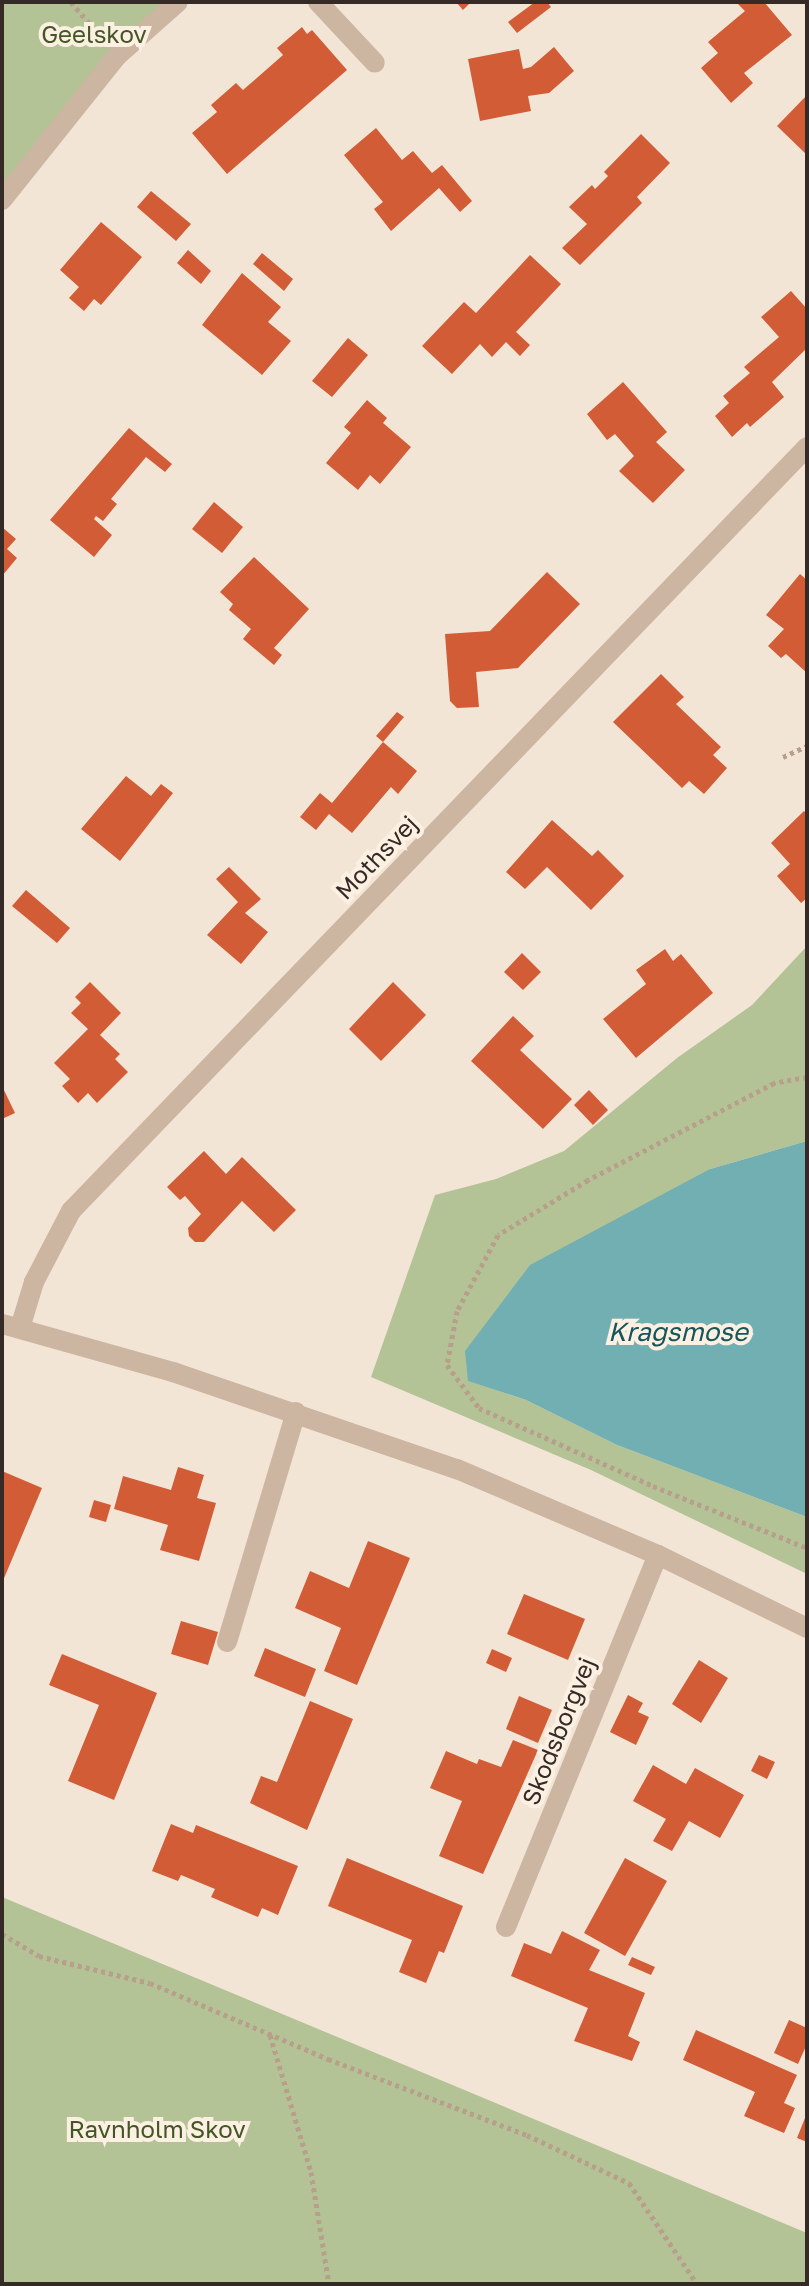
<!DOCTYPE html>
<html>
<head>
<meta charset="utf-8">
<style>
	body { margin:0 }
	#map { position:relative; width:809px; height:2286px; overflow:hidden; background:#f3e5d6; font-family:"Golos Text",sans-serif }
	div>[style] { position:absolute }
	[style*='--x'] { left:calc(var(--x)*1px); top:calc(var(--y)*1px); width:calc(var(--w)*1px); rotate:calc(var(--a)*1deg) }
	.green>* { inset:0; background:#b3c395 }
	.water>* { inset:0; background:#72afb2 }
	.building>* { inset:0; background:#d15c36 }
	.path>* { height:5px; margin-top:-2.5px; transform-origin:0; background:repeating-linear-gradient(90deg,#b79f8b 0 4px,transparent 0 8px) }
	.minor>* { height:20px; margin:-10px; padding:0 10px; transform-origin:10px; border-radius:10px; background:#ccb5a1 }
	.tertiary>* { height:20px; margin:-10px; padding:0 10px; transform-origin:10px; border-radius:10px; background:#ccb5a1 }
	span { translate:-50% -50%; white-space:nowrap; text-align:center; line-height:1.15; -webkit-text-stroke:8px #fbf0e2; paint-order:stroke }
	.park-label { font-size:24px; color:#445526 }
	.street-label { font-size:24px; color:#352a25 }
	.water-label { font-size:26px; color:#17555a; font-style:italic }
	.frame { position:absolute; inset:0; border:4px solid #352a25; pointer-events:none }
</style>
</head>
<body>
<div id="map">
	<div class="green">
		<i style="clip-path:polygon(2px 2px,177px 2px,2px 192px)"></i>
		<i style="clip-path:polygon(807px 946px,807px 1141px,710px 1169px,469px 1381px,526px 1400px,617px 1445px,807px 1517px,807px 1574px,591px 1470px,371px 1377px,435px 1195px,496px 1179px,564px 1151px,677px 1058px,752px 1005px)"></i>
		<i style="clip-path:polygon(2px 1897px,807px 2233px,807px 2284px,2px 2284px)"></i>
	</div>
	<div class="water">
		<i style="clip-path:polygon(807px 1141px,807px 1517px,617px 1445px,526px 1400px,468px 1381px,465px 1351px,530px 1265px,710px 1169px)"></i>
	</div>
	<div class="building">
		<i style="clip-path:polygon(456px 2px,471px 2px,463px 10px)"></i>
		<i style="clip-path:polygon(535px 2px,547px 2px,551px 7px,517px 33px,508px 22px)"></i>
		<i style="clip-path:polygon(736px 2px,764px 2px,792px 35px,744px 73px,753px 83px,731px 103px,701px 68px,718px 53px,708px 42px,745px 11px)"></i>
		<i style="clip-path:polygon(302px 27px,307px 34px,312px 30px,347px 70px,227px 174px,192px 133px,217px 112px,211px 105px,236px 83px,243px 90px,283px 55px,277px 48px)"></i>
		<i style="clip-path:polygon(554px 47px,574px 71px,549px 93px,528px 96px,531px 111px,480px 121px,468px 59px,519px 49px,523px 69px,531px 67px)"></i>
		<i style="clip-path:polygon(807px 95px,807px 155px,777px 126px)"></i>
		<i style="clip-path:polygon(376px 128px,402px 160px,413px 151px,432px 173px,442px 165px,472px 201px,460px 212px,439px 188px,391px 231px,374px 209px,383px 202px,344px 155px)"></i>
		<i style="clip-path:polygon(641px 134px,670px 163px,637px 197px,642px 203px,580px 265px,562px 248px,587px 224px,569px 207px,592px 185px,595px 189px,608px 176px,604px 172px)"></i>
		<i style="clip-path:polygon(151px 191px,191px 224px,176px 241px,137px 207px)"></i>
		<i style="clip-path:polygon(101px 222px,142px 257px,101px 305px,94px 299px,84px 311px,69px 298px,79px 287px,60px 270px)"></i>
		<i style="clip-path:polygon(188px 250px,211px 271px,201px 284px,177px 263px)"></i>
		<i style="clip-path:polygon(262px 253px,293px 279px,284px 291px,253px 264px)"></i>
		<i style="clip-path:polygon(530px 255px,561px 284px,516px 332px,530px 345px,520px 356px,506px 342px,492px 357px,480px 344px,452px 374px,422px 346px,464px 302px,476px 313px)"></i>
		<i style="clip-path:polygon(242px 273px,281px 307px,268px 322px,291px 341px,262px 375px,202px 325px)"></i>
		<i style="clip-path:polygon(791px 291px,807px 309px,807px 348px,772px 382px,784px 397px,750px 427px,747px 423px,732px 437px,715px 416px,729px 403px,723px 396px,750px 373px,744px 367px,779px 337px,761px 317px)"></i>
		<i style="clip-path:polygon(348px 338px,368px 355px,332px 397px,312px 381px)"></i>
		<i style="clip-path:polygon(623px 382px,667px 432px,656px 442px,685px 470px,653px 503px,619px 471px,634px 456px,615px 434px,607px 440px,587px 414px)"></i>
		<i style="clip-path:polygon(367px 400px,387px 418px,383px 423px,411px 447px,380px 484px,370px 475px,358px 490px,326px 463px,351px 433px,344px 427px)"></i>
		<i style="clip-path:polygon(129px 428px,172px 464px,165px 472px,146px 457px,111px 499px,117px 504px,103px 521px,96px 516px,94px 519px,112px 535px,94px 557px,50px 520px)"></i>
		<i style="clip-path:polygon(214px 502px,243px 527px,222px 553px,192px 529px)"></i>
		<i style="clip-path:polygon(2px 527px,16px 539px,7px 549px,17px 558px,2px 576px)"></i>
		<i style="clip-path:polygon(254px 557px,309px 609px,274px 648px,282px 655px,274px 665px,243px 639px,251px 629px,229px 610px,233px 604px,220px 592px)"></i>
		<i style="clip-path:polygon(547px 572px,580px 604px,518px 668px,476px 672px,479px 707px,457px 708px,450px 701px,445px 634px,490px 631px)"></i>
		<i style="clip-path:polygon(800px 574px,807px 580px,807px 673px,786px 654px,781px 658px,768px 646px,784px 629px,766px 615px)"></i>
		<i style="clip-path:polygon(661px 674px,684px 697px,676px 704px,721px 747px,713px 755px,727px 768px,704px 794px,689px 781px,682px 788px,613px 722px)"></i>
		<i style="clip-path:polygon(397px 712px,404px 717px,383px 742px,376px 736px)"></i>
		<i style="clip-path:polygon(383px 742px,417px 771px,398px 794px,391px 787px,352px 833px,329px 814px,316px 830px,300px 817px,320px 793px,332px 803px)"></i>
		<i style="clip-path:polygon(126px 776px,151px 796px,161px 784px,173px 793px,120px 861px,81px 829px)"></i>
		<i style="clip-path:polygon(804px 811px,807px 814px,807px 898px,801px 903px,777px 876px,790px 864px,771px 843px)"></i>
		<i style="clip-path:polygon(552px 820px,592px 856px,598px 850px,624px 876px,591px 910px,547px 867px,525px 889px,506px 872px)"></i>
		<i style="clip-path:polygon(229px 867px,261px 899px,245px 913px,268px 932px,241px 964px,207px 935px,238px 902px,216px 879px)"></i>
		<i style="clip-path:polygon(26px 890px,70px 928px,57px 943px,12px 906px)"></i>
		<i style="clip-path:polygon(665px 949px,673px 961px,681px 954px,713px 993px,636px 1058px,603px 1019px,646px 984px,636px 970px)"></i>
		<i style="clip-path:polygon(522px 953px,541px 972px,523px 990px,504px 972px)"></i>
		<i style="clip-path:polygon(90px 982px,121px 1013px,100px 1035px,120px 1054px,115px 1059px,128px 1072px,97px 1103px,88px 1093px,78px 1103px,62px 1086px,70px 1079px,54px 1063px,88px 1029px,71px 1013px,81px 1003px,75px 997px)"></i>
		<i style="clip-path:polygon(393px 982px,426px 1015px,381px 1061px,349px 1029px)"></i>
		<i style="clip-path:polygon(513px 1016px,534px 1036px,520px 1050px,572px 1099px,543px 1129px,471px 1061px)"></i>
		<i style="clip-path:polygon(2px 1086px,15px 1113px,2px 1119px)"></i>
		<i style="clip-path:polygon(589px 1090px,608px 1110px,593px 1125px,574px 1105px)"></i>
		<i style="clip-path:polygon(204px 1151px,226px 1174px,242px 1157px,296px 1210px,274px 1232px,242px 1201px,204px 1242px,195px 1242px,189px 1236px,188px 1228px,201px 1214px,185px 1196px,180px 1200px,167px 1187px)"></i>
		<i style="clip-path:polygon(178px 1467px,204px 1475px,197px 1498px,216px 1503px,199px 1561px,160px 1550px,168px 1525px,114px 1509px,123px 1476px,171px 1490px)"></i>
		<i style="clip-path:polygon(2px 1471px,42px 1488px,2px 1583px)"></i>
		<i style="clip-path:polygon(94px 1500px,111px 1505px,106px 1522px,89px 1517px)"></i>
		<i style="clip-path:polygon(368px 1541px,410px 1558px,357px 1685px,324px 1671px,341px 1628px,295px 1608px,310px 1571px,349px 1588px)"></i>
		<i style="clip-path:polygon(524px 1594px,585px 1619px,568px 1660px,507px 1634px)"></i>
		<i style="clip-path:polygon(181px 1621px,218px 1632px,208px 1665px,171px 1654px)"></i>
		<i style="clip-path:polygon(265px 1648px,316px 1669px,305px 1697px,254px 1676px)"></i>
		<i style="clip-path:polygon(492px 1649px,512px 1658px,506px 1672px,486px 1663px)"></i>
		<i style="clip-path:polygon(62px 1654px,157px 1693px,114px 1800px,68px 1781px,99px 1705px,49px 1685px)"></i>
		<i style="clip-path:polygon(699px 1660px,728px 1678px,701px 1723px,672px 1704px)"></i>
		<i style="clip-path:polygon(628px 1695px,643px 1703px,638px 1712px,649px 1717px,636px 1745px,610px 1732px)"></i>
		<i style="clip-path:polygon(519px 1696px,552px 1710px,538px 1743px,506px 1729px)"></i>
		<i style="clip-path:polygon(310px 1701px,353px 1719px,307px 1830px,250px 1803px,261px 1776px,277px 1782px)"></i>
		<i style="clip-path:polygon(513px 1740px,538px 1750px,483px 1874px,439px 1856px,462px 1801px,430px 1788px,446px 1751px,477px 1764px,479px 1759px,501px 1767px)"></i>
		<i style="clip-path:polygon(759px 1755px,775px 1762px,767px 1779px,751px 1771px)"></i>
		<i style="clip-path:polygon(653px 1765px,686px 1784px,695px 1768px,744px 1795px,720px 1838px,689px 1821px,672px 1851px,653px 1841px,666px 1819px,633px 1801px)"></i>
		<i style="clip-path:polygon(171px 1824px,193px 1833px,196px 1825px,298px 1866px,278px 1915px,262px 1908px,258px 1917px,211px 1897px,215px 1889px,181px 1875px,178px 1881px,152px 1871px)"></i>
		<i style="clip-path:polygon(347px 1858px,463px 1906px,444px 1953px,439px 1951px,426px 1983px,399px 1972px,412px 1940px,328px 1906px)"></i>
		<i style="clip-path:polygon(625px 1858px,667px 1881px,625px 1956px,584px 1933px)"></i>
		<i style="clip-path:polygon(562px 1931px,600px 1950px,589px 1970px,645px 1993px,628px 2036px,640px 2042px,632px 2061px,574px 2041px,588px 2008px,511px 1976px,524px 1943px,551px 1954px)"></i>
		<i style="clip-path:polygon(632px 1957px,655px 1967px,651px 1975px,628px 1965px)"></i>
		<i style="clip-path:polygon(789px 2020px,807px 2028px,807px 2044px,798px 2064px,774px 2053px)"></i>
		<i style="clip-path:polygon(696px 2030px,797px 2075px,784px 2103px,795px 2108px,784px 2133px,744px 2116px,755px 2092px,683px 2060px)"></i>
		<i style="clip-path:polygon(807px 2113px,807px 2142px,797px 2138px)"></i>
	</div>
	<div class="path">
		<i style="--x:71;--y:2;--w:48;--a:49.3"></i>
		<i style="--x:783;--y:757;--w:26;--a:-25"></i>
		<i style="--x:807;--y:1077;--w:34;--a:170"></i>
		<i style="--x:774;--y:1083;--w:210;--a:152.5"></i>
		<i style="--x:588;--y:1180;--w:105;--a:148.6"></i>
		<i style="--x:498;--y:1235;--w:86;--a:118.3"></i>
		<i style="--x:457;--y:1311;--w:55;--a:100.5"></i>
		<i style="--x:447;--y:1365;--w:54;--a:53.3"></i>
		<i style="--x:479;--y:1408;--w:191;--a:24.1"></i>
		<i style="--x:653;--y:1486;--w:166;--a:21.9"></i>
		<i style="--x:2;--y:1934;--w:43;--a:30.7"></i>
		<i style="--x:39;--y:1956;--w:114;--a:13.7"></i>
		<i style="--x:150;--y:1983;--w:194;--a:23.1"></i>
		<i style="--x:328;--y:2059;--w:213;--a:20.9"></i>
		<i style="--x:527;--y:2135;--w:113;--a:25.2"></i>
		<i style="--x:629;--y:2183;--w:122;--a:56"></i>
		<i style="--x:270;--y:2035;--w:143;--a:73.3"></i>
		<i style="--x:311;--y:2172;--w:113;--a:80.9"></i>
	</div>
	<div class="minor">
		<i style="--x:318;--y:2;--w:83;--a:46.9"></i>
		<i style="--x:2;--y:200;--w:184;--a:-51.4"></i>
		<i style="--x:117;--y:56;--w:81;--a:-41.5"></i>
		<i style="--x:20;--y:1328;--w:48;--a:-73.1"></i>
		<i style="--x:34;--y:1282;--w:80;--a:-62.5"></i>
		<i style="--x:71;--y:1211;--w:1061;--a:-46.07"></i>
		<i style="--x:227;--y:1642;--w:240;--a:-73.3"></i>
		<i style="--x:506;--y:1927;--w:402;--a:-67.8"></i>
	</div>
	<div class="tertiary">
		<i style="--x:2;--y:1324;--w:178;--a:15.7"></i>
		<i style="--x:173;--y:1372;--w:300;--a:18.9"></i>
		<i style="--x:457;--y:1469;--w:219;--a:23.2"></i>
		<i style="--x:658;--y:1555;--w:166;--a:26.1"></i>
	</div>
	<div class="park-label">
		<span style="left:94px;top:34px">Geelskov</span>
		<span style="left:157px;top:2129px">Ravnholm Skov</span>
	</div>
	<div class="street-label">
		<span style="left:376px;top:857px;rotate:-46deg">Mothsvej</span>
		<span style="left:558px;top:1731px;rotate:-68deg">Skodsborgvej</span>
	</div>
	<div class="water-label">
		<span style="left:678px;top:1332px">Kragsmose</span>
	</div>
	<div class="frame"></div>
</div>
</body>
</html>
